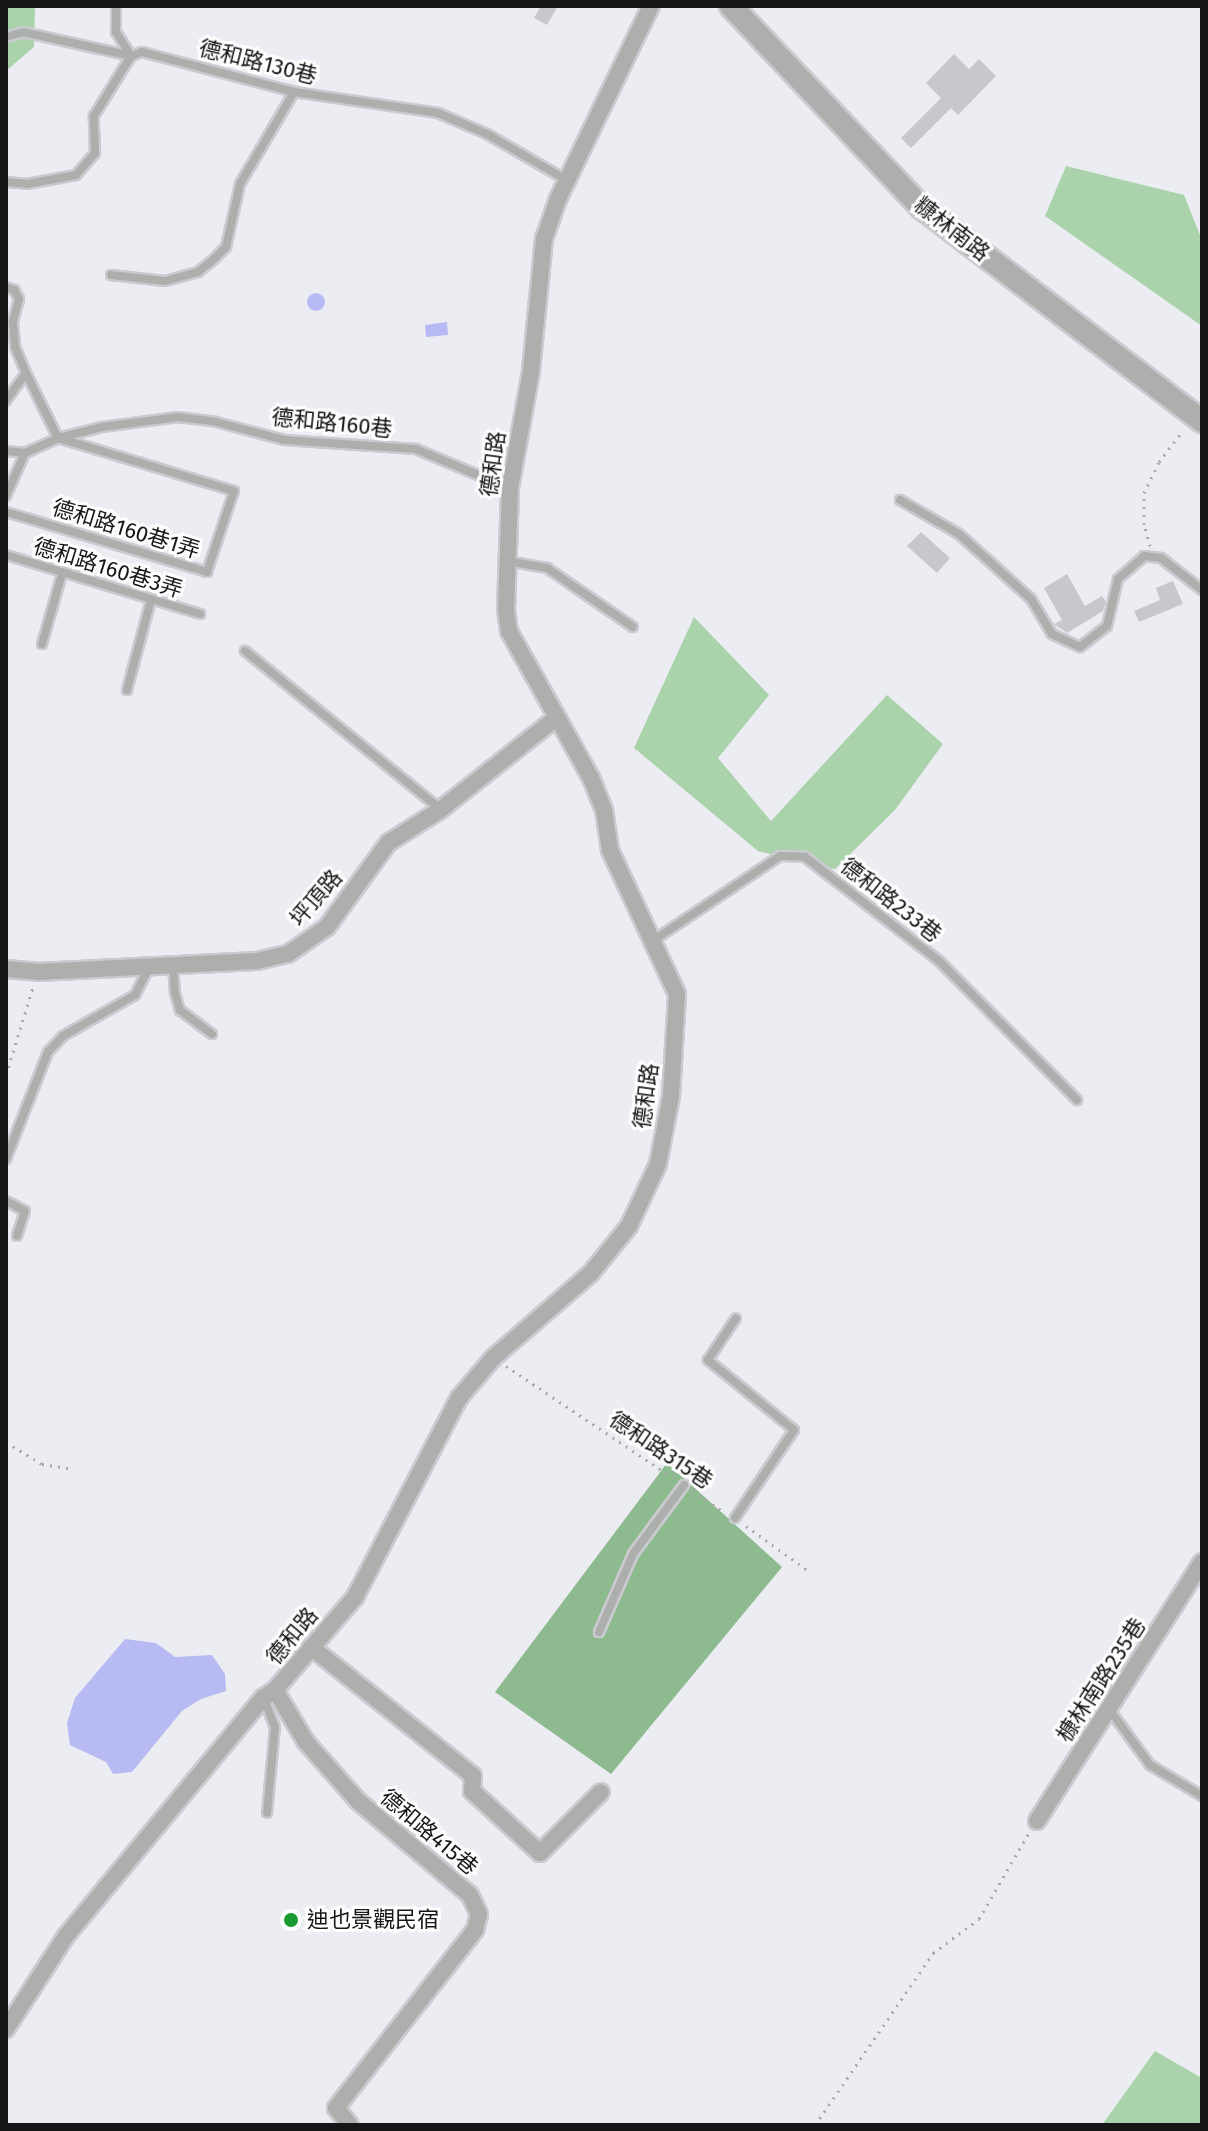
<!DOCTYPE html>
<html>
<head>
<meta charset="utf-8">
<style>
	body { margin:0 }
	#map { position:relative; width:1208px; height:2131px; overflow:hidden; background:#ecedf3; font-family:"Fira Sans","Noto Sans TC",sans-serif }
	div>[style] { position:absolute }
	[style*='--x'] { left:calc(var(--x)*1px); top:calc(var(--y)*1px); width:calc(var(--w)*1px); rotate:calc(var(--a)*1deg) }
	.green>* { inset:0; background:#abd3ab }
	.forest>* { inset:0; background:#8dba8e }
	.water>* { inset:0; background:#b8bbf3 }
	.round { border-radius:50% }
	.building>* { inset:0; background:#c7c7cd }
	.path>* { height:3px; margin-top:-1.5px; transform-origin:0; background:repeating-linear-gradient(90deg,#a8a8ad 0 2px,transparent 0 8px) }
	.roads { filter:drop-shadow(2px 0 #cacbd0) drop-shadow(-2px 0 #cacbd0) drop-shadow(0 2px #cacbd0) drop-shadow(0 -2px #cacbd0) }
	.service>* { height:8px; margin:-4px; padding:0 4px; transform-origin:4px; border-radius:4px; background:#adafad }
	.minor>* { height:16px; margin:-8px; padding:0 8px; transform-origin:8px; border-radius:8px; background:#adafad }
	.tertiary>* { height:22px; margin:-11px; padding:0 11px; transform-origin:11px; border-radius:11px; background:#adafad }
	.dots>* { width:22px; height:22px; translate:-50% -50%; box-sizing:border-box; border:4px solid #fff; border-radius:50% }
	span { translate:-50% -50%; white-space:nowrap; text-align:center; line-height:1.15; -webkit-text-stroke:6px #fff; paint-order:stroke }
	.street-label { font-size:22px; color:#161618 }
	.poi-label { font-size:22px; color:#161618 }
	.left { translate:0 -50%; text-align:left }
	.frame { position:absolute; inset:0; border:8px solid #161618; pointer-events:none }
</style>
</head>
<body>
<div id="map">
	<div class="green">
		<i style="clip-path:polygon(6px 6px,35px 6px,34px 47px,6px 71px)"></i>
		<i style="clip-path:polygon(1066px 166px,1184px 195px,1202px 240px,1202px 326px,1045px 216px)"></i>
		<i style="clip-path:polygon(694px 617px,769px 695px,718px 758px,771px 821px,887px 695px,943px 744px,895px 810px,835px 869px,758px 851px,634px 748px)"></i>
		<i style="clip-path:polygon(1155px 2051px,1202px 2078px,1202px 2125px,1102px 2125px)"></i>
	</div>
	<div class="forest">
		<i style="clip-path:polygon(667px 1463px,782px 1567px,611px 1774px,495px 1692px)"></i>
	</div>
	<div class="water">
		<i class="round" style="left:307px;top:293px;width:18px;height:18px"></i>
		<i style="clip-path:polygon(447px 322px,448px 335px,426px 337px,425px 325px)"></i>
		<i style="clip-path:polygon(125px 1639px,156px 1643px,175px 1657px,212px 1655px,225px 1674px,226px 1691px,201px 1699px,182px 1711px,132px 1772px,113px 1774px,106px 1762px,70px 1745px,67px 1723px,75px 1698px)"></i>
	</div>
	<div class="building">
		<i style="clip-path:polygon(541px 6px,558px 6px,547px 25px,534px 18px)"></i>
		<i style="clip-path:polygon(954px 54px,969px 69px,979px 59px,996px 76px,958px 115px,951px 108px,911px 148px,901px 138px,941px 98px,926px 83px)"></i>
		<i style="clip-path:polygon(921px 532px,950px 558px,937px 573px,907px 546px)"></i>
		<i style="clip-path:polygon(1067px 574px,1085px 606px,1102px 596px,1106px 602px,1103px 611px,1067px 633px,1054px 624px,1062px 620px,1044px 588px)"></i>
		<i style="clip-path:polygon(1173px 581px,1183px 604px,1139px 622px,1134px 611px,1160px 600px,1156px 588px)"></i>
	</div>
	<div class="path">
		<i style="--x:1150;--y:546;--w:23;--a:-105"></i>
		<i style="--x:1144;--y:524;--w:31;--a:-90"></i>
		<i style="--x:1144;--y:493;--w:34;--a:-64"></i>
		<i style="--x:1159;--y:462;--w:40;--a:-53"></i>
		<i style="--x:6;--y:1075;--w:92;--a:-72.9"></i>
		<i style="--x:506;--y:1366;--w:201;--a:33.8"></i>
		<i style="--x:6;--y:1442;--w:42;--a:31.4"></i>
		<i style="--x:42;--y:1464;--w:32;--a:9"></i>
		<i style="--x:692;--y:1491;--w:40;--a:32.9"></i>
		<i style="--x:746;--y:1526;--w:79;--a:35.7"></i>
		<i style="--x:815;--y:2125;--w:209;--a:-55.5"></i>
		<i style="--x:933;--y:1953;--w:57;--a:-36.5"></i>
		<i style="--x:979;--y:1919;--w:98;--a:-60"></i>
	</div>
	<div class="roads">
		<div class="service">
			<i style="--x:116;--y:6;--w:26;--a:90"></i>
			<i style="--x:116;--y:32;--w:28;--a:58"></i>
			<i style="--x:6;--y:37;--w:18;--a:-16"></i>
			<i style="--x:23;--y:32;--w:111;--a:12.5"></i>
			<i style="--x:6;--y:182;--w:21;--a:5"></i>
			<i style="--x:27;--y:184;--w:50;--a:-10.4"></i>
			<i style="--x:76;--y:175;--w:29;--a:-49"></i>
			<i style="--x:95;--y:153;--w:37;--a:-92"></i>
			<i style="--x:94;--y:116;--w:70;--a:-58.3"></i>
			<i style="--x:131;--y:56;--w:12;--a:-20"></i>
			<i style="--x:142;--y:52;--w:157;--a:14.7"></i>
			<i style="--x:294;--y:92;--w:146;--a:8.3"></i>
			<i style="--x:438;--y:113;--w:53;--a:23.2"></i>
			<i style="--x:487;--y:134;--w:94;--a:30.1"></i>
			<i style="--x:111;--y:275;--w:54;--a:6.3"></i>
			<i style="--x:165;--y:281;--w:34;--a:-15"></i>
			<i style="--x:198;--y:272;--w:22;--a:-39"></i>
			<i style="--x:215;--y:258;--w:16;--a:-45"></i>
			<i style="--x:226;--y:247;--w:65;--a:-77.5"></i>
			<i style="--x:240;--y:184;--w:107;--a:-59.6"></i>
			<i style="--x:6;--y:287;--w:9;--a:21"></i>
			<i style="--x:14;--y:290;--w:10;--a:61"></i>
			<i style="--x:19;--y:299;--w:24;--a:105"></i>
			<i style="--x:13;--y:322;--w:25;--a:85"></i>
			<i style="--x:15;--y:347;--w:28;--a:67"></i>
			<i style="--x:26;--y:373;--w:34;--a:126"></i>
			<i style="--x:6;--y:451;--w:19;--a:6"></i>
			<i style="--x:25;--y:453;--w:36;--a:-24"></i>
			<i style="--x:58;--y:438;--w:45;--a:-14"></i>
			<i style="--x:102;--y:427;--w:77;--a:-7.5"></i>
			<i style="--x:178;--y:417;--w:38;--a:7"></i>
			<i style="--x:216;--y:422;--w:70;--a:14.8"></i>
			<i style="--x:284;--y:440;--w:132;--a:3.9"></i>
			<i style="--x:416;--y:449;--w:101;--a:22.8"></i>
			<i style="--x:6;--y:496;--w:47;--a:-66.2"></i>
			<i style="--x:900;--y:500;--w:68;--a:30"></i>
			<i style="--x:959;--y:534;--w:97;--a:42.1"></i>
			<i style="--x:1031;--y:599;--w:41;--a:59"></i>
			<i style="--x:1052;--y:634;--w:31;--a:25"></i>
			<i style="--x:1080;--y:647;--w:34;--a:-38"></i>
			<i style="--x:1107;--y:626;--w:48;--a:-76.8"></i>
			<i style="--x:1118;--y:579;--w:35;--a:-41"></i>
			<i style="--x:1144;--y:556;--w:17;--a:7"></i>
			<i style="--x:1161;--y:558;--w:52;--a:38"></i>
			<i style="--x:6;--y:512;--w:210;--a:16.6"></i>
			<i style="--x:207;--y:572;--w:85;--a:-71.6"></i>
			<i style="--x:234;--y:491;--w:184;--a:-163.2"></i>
			<i style="--x:58;--y:438;--w:72;--a:-116.2"></i>
			<i style="--x:6;--y:555;--w:203;--a:16.9"></i>
			<i style="--x:507;--y:561;--w:41;--a:9.9"></i>
			<i style="--x:547;--y:568;--w:104;--a:34.5"></i>
			<i style="--x:42;--y:644;--w:73;--a:-74.1"></i>
			<i style="--x:245;--y:651;--w:251;--a:39"></i>
			<i style="--x:127;--y:690;--w:93;--a:-75.1"></i>
			<i style="--x:654;--y:940;--w:151;--a:-33.7"></i>
			<i style="--x:780;--y:856;--w:25;--a:2"></i>
			<i style="--x:805;--y:857;--w:170;--a:37.8"></i>
			<i style="--x:939;--y:961;--w:196;--a:45.2"></i>
			<i style="--x:173;--y:965;--w:28;--a:86"></i>
			<i style="--x:175;--y:993;--w:18;--a:74"></i>
			<i style="--x:180;--y:1010;--w:40;--a:37"></i>
			<i style="--x:6;--y:1159;--w:115;--a:-68.6"></i>
			<i style="--x:48;--y:1052;--w:22;--a:-47"></i>
			<i style="--x:63;--y:1036;--w:83;--a:-29.7"></i>
			<i style="--x:135;--y:995;--w:33;--a:-63"></i>
			<i style="--x:6;--y:1201;--w:21;--a:28"></i>
			<i style="--x:25;--y:1211;--w:26;--a:108"></i>
			<i style="--x:735;--y:1518;--w:106;--a:-56.2"></i>
			<i style="--x:794;--y:1430;--w:111;--a:-140.9"></i>
			<i style="--x:708;--y:1360;--w:50;--a:-56.3"></i>
			<i style="--x:599;--y:1632;--w:85;--a:-66.4"></i>
			<i style="--x:633;--y:1554;--w:86;--a:-53.5"></i>
			<i style="--x:264;--y:1699;--w:30;--a:69"></i>
			<i style="--x:275;--y:1727;--w:86;--a:95.3"></i>
			<i style="--x:1109;--y:1709;--w:69;--a:53.8"></i>
			<i style="--x:1150;--y:1765;--w:61;--a:30.8"></i>
		</div>
		<div class="minor">
			<i style="--x:6;--y:969;--w:32;--a:5"></i>
			<i style="--x:38;--y:972;--w:219;--a:-2.9"></i>
			<i style="--x:257;--y:961;--w:32;--a:-13"></i>
			<i style="--x:288;--y:954;--w:47;--a:-34.7"></i>
			<i style="--x:327;--y:927;--w:104;--a:-54"></i>
			<i style="--x:388;--y:843;--w:62;--a:-32.4"></i>
			<i style="--x:440;--y:810;--w:147;--a:-38.4"></i>
			<i style="--x:311;--y:1647;--w:207;--a:38.5"></i>
			<i style="--x:473;--y:1776;--w:15;--a:94"></i>
			<i style="--x:472;--y:1791;--w:92;--a:42.4"></i>
			<i style="--x:540;--y:1853;--w:86;--a:-45"></i>
			<i style="--x:275;--y:1690;--w:61;--a:59.2"></i>
			<i style="--x:306;--y:1742;--w:79;--a:48.6"></i>
			<i style="--x:358;--y:1801;--w:146;--a:40"></i>
			<i style="--x:470;--y:1895;--w:21;--a:65"></i>
			<i style="--x:479;--y:1914;--w:16;--a:104"></i>
			<i style="--x:475;--y:1930;--w:226;--a:128"></i>
			<i style="--x:336;--y:2108;--w:22;--a:51"></i>
			<i style="--x:1037;--y:1821;--w:307;--a:-57.5"></i>
			<i style="--x:6;--y:2029;--w:111;--a:-57.2"></i>
			<i style="--x:66;--y:1936;--w:309;--a:-50.4"></i>
			<i style="--x:263;--y:1698;--w:14;--a:-34"></i>
			<i style="--x:275;--y:1690;--w:123;--a:-49.3"></i>
			<i style="--x:355;--y:1597;--w:225;--a:-62.4"></i>
			<i style="--x:459;--y:1398;--w:52;--a:-49.6"></i>
			<i style="--x:493;--y:1358;--w:130;--a:-40.9"></i>
			<i style="--x:591;--y:1273;--w:60;--a:-51"></i>
			<i style="--x:629;--y:1226;--w:68;--a:-64.9"></i>
			<i style="--x:658;--y:1164;--w:69;--a:-79.2"></i>
			<i style="--x:671;--y:1096;--w:102;--a:-86.6"></i>
			<i style="--x:677;--y:994;--w:159;--a:-115"></i>
			<i style="--x:610;--y:850;--w:40;--a:-98.5"></i>
			<i style="--x:604;--y:810;--w:35;--a:-112"></i>
			<i style="--x:591;--y:778;--w:168;--a:-119.2"></i>
			<i style="--x:509;--y:631;--w:21;--a:-98"></i>
			<i style="--x:506;--y:610;--w:122;--a:-88.1"></i>
			<i style="--x:510;--y:488;--w:119;--a:-79.8"></i>
			<i style="--x:531;--y:371;--w:133;--a:-84.4"></i>
			<i style="--x:544;--y:239;--w:42;--a:-70.7"></i>
			<i style="--x:558;--y:199;--w:214;--a:-64.3"></i>
		</div>
		<div class="tertiary">
			<i style="--x:731;--y:6;--w:277;--a:46.6"></i>
			<i style="--x:921;--y:207;--w:353;--a:37.3"></i>
		</div>
	</div>
	<div class="dots">
		<i style="left:291px;top:1920px;background:#189a2f"></i>
	</div>
	<div class="street-label">
		<span style="left:258px;top:62px;rotate:14deg">德和路130巷</span>
		<span style="left:952px;top:229px;rotate:38deg">糠林南路</span>
		<span style="left:332px;top:423px;rotate:6deg">德和路160巷</span>
		<span style="left:493px;top:464px;rotate:-82deg">德和路</span>
		<span style="left:126px;top:529px;rotate:17deg">德和路160巷1弄</span>
		<span style="left:108px;top:568px;rotate:17deg">德和路160巷3弄</span>
		<span style="left:316px;top:898px;rotate:-49deg">坪頂路</span>
		<span style="left:891px;top:900px;rotate:38deg">德和路233巷</span>
		<span style="left:646px;top:1096px;rotate:-82deg">德和路</span>
		<span style="left:661px;top:1450px;rotate:34deg">德和路315巷</span>
		<span style="left:292px;top:1636px;rotate:-50deg">德和路</span>
		<span style="left:1101px;top:1680px;rotate:-57deg">槺林南路235巷</span>
		<span style="left:429px;top:1832px;rotate:40deg">德和路415巷</span>
	</div>
	<div class="poi-label">
		<span class="left" style="left:307px;top:1920px">迪也景觀民宿</span>
	</div>
	<div class="frame"></div>
</div>
</body>
</html>
